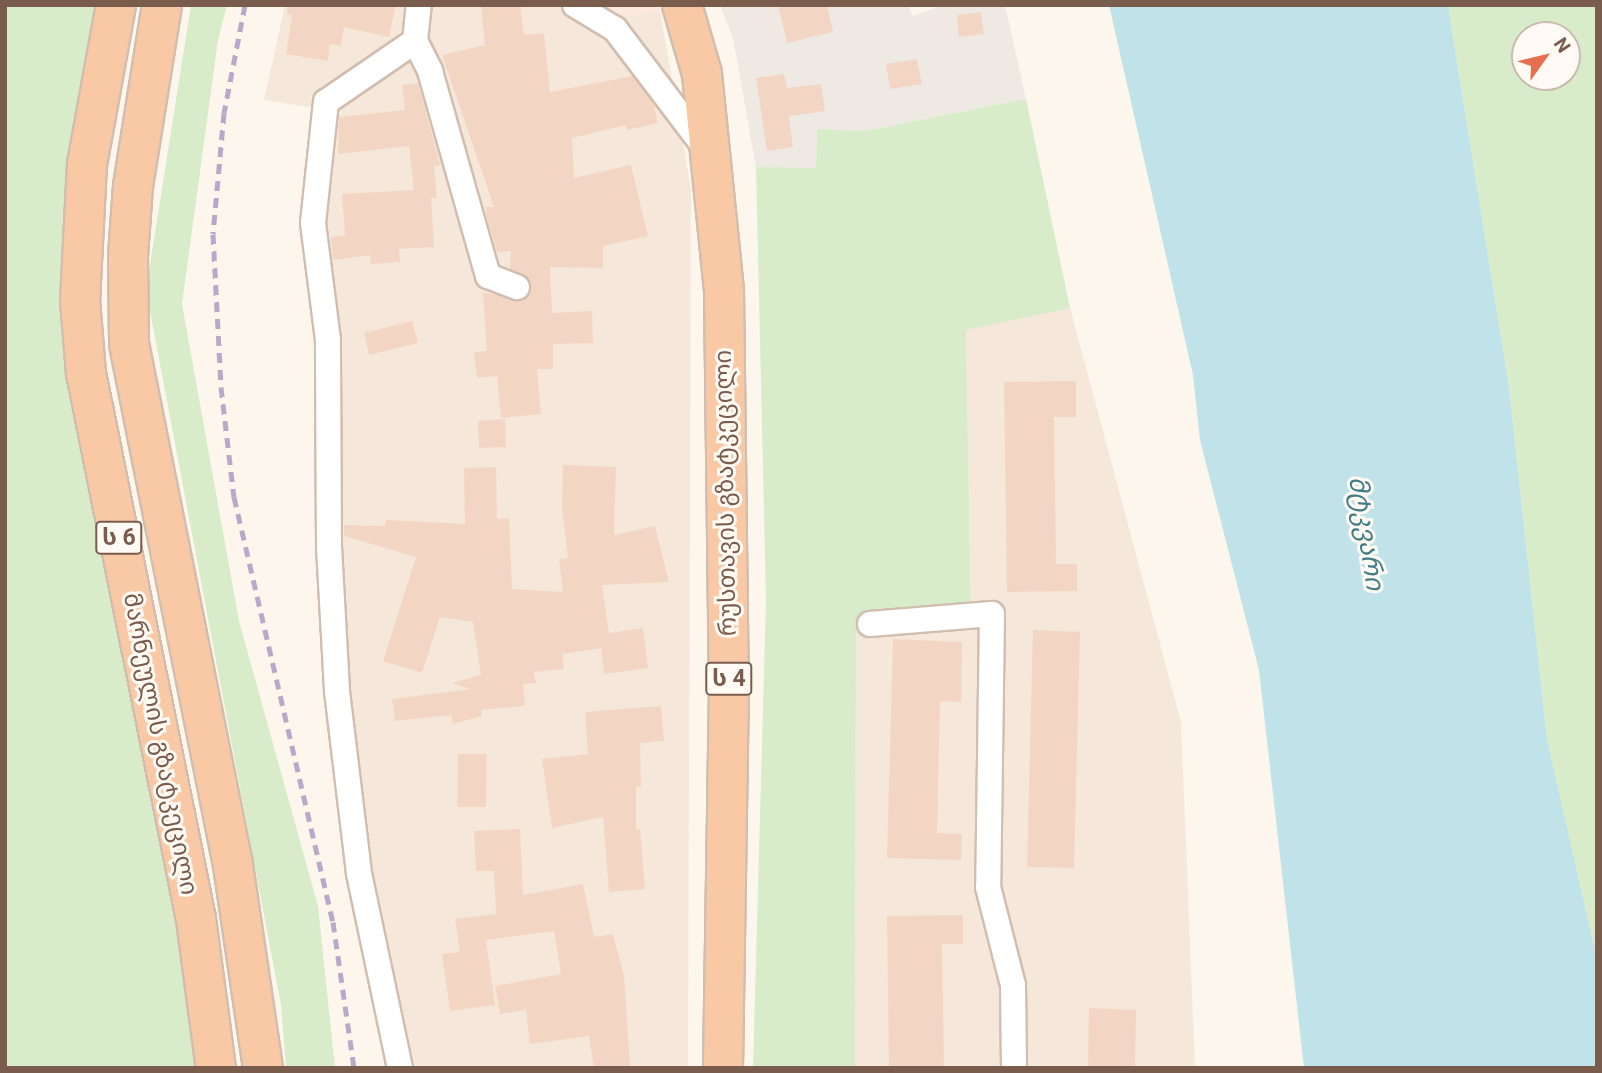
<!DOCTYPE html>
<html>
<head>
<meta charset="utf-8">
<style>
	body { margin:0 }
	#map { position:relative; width:1602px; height:1073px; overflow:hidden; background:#fdf6ec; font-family:Roboto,"Noto Sans Georgian",sans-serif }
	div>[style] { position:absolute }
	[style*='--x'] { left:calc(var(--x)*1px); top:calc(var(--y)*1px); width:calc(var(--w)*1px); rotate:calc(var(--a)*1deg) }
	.residential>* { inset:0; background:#f5e8da }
	.commercial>* { inset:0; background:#fde8e0 }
	.industrial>* { inset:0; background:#efe9e4 }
	.green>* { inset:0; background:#d8ecc9 }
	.water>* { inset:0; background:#bfe3e8 }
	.building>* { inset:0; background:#f3d5c3 }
	.roads { filter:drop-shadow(2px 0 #d1beb0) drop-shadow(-2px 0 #d1beb0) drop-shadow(0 2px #d1beb0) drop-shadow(0 -2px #d1beb0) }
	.minor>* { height:24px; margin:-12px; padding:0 12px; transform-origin:12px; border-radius:12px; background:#fff }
	.trunk>* { height:38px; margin:-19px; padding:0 19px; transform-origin:19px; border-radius:19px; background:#f9c8a4 }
	.rail>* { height:5px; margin-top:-2.5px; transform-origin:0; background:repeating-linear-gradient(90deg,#b9a8c9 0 10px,transparent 0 17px) }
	span { translate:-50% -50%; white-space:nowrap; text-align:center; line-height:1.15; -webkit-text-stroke:6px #fffaf3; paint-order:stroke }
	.shield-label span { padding:2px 5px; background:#fffaf3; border:2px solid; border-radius:5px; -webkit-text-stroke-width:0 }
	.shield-label { font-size:23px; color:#7a5c4d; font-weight:700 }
	.street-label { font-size:24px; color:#7a5c4d }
	.water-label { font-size:26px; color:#437c86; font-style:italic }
	.frame { position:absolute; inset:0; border:7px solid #7a5c4d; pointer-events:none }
	.north { position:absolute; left:1511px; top:21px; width:70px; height:70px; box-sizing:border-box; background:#fffaf3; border:2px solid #cabbb1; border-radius:50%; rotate:56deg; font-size:19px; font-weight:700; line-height:28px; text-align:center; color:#7a5c4d }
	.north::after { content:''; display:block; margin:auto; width:24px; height:32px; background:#e76f51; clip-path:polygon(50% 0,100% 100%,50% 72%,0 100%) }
</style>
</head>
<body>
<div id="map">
	<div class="residential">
		<i style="clip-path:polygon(285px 5px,599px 5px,619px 17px,660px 10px,691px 190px,688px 1068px,410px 1068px,349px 743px,315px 108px,264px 100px)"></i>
		<i style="clip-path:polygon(1070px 308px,1181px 722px,1195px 1068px,855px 1068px,856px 618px,971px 619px,966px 329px)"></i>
	</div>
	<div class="commercial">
		<i style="clip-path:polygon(599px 5px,658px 5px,660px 10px,619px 17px)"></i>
	</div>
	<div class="industrial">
		<i style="clip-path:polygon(720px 5px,908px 5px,913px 16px,944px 5px,1005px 5px,1026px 99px,865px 131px,817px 130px,816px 168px,756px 167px,733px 38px)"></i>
	</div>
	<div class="green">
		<i style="clip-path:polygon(5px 5px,104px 5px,62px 307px,205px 1068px,5px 1068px)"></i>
		<i style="clip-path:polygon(191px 5px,227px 5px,218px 40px,182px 304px,239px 621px,318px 906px,335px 1068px,286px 1068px,281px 1005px,146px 290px)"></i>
		<i style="clip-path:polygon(evenodd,1448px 5px,1597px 5px,1597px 959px,1547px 739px,1509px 387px,1448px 5px,1525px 35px,1567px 35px,1567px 77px,1525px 77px,1525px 35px)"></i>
		<i style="clip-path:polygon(1026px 99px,1070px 308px,966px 330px,971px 620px,856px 618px,855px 1068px,753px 1068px,766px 600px,756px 167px,816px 168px,817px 129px,865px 131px)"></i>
	</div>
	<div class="water">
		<i style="clip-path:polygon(1109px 5px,1448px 5px,1509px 387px,1547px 739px,1597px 959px,1597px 1068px,1304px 1068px,1259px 670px,1200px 440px,1193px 375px)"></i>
	</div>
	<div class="building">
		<i style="clip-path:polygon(288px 5px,396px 5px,389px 37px,344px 27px,341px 46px,330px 44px,328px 61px,286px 54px,292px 15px,287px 14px)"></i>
		<i style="clip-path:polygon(481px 5px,520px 5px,524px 35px,544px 33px,550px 92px,632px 76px,653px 103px,658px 123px,627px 130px,626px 125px,572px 138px,574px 178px,631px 165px,648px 236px,603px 246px,603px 268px,550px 267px,552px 313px,592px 311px,593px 343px,553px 344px,553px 369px,537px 369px,541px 414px,501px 418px,497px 376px,477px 378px,474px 352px,487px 351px,483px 292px,520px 301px,531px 293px,531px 284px,510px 269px,511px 251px,497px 252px,487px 217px,486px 207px,494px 207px,442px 55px,485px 45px)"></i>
		<i style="clip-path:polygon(778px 5px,827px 5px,833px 32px,787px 43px)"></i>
		<i style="clip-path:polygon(981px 12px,984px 34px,959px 37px,957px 15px)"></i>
		<i style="clip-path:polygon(917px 59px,922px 84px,890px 89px,886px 64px)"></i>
		<i style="clip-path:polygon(784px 74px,787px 88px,821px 84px,825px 111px,789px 116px,793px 147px,767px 151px,756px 78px)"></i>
		<i style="clip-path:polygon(418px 83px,440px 165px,434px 166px,437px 198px,431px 198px,434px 247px,399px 249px,400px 262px,371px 264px,370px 255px,333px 260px,331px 237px,345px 235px,342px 194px,414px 190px,409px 146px,338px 154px,339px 117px,405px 110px,402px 85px)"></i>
		<i style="clip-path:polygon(412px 321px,418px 343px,369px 355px,364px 333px)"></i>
		<i style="clip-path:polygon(1076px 381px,1076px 417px,1054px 417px,1056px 564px,1077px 564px,1077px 591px,1007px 592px,1004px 382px)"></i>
		<i style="clip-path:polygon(505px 419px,506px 447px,479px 448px,478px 421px)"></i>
		<i style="clip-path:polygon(563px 465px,616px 467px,614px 535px,655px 526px,669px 582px,602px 585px,609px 633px,643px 628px,648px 668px,604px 674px,601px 648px,562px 654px,564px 669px,534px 672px,536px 683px,523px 684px,525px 706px,481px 710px,482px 716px,453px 724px,451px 715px,395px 721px,392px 699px,471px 689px,452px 683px,481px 675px,473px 622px,440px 617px,422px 673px,383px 661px,416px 557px,344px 536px,344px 525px,385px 526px,386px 520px,465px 524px,464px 468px,496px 467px,497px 519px,509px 518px,512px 589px,563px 592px,559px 559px,568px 558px,562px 508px)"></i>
		<i style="clip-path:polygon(1033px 630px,1080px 632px,1074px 868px,1027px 867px)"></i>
		<i style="clip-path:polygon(893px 639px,962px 642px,961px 702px,940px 701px,937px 833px,962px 834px,961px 860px,887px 858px)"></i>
		<i style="clip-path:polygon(661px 706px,664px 741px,640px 743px,641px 787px,636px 787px,636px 829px,640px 829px,645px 889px,609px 892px,603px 817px,552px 828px,542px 759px,588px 754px,585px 712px)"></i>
		<i style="clip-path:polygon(458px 754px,487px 754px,486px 807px,457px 807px)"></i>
		<i style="clip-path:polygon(520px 829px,523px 895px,583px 884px,594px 937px,613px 934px,624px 976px,630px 1068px,594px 1068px,589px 1036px,530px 1044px,526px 1010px,500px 1014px,495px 986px,561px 974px,554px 931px,486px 940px,495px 1005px,450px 1011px,442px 954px,460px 952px,455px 919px,496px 914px,494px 871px,476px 871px,474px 831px)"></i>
		<i style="clip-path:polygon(963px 915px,963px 944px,942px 944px,944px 1068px,889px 1068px,887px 916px)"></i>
		<i style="clip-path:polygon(1089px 1008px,1136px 1010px,1135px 1068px,1088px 1068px)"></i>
	</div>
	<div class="roads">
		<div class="minor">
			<i style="--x:575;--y:5;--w:47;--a:31"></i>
			<i style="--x:615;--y:29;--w:156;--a:52.8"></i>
			<i style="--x:415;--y:41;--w:34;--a:63"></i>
			<i style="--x:430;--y:71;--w:213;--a:74.2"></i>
			<i style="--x:488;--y:276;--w:31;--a:21"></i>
			<i style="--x:870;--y:624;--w:122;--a:-4.7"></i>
			<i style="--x:992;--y:614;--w:273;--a:90.8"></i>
			<i style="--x:988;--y:887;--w:101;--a:75.7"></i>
			<i style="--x:1013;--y:985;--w:83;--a:89.3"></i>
			<i style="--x:400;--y:1068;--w:199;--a:-101.9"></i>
			<i style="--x:359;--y:873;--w:184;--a:-96.9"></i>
			<i style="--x:337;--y:690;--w:143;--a:-93.2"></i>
			<i style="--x:329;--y:547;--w:207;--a:-90.3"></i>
			<i style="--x:328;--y:340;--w:118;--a:-97.3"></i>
			<i style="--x:313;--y:223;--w:122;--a:-83.9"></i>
			<i style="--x:326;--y:102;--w:108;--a:-34.4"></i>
			<i style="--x:415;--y:41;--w:36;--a:-84"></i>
		</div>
		<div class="trunk">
			<i style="--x:116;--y:5;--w:162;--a:100.3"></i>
			<i style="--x:87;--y:164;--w:136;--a:92.9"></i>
			<i style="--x:80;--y:300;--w:73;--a:85.3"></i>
			<i style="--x:86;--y:373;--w:557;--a:78.61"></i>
			<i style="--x:196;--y:919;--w:150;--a:82.4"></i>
			<i style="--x:162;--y:5;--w:183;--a:99.1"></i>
			<i style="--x:133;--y:186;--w:70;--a:94.1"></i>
			<i style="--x:128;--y:256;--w:88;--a:89.3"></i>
			<i style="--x:129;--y:344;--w:531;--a:78.71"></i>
			<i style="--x:233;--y:865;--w:205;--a:81.6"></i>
			<i style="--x:682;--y:5;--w:72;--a:73.8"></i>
			<i style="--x:702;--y:74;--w:218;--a:84.2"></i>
			<i style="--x:724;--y:291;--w:394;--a:89.3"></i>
			<i style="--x:729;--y:685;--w:383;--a:90.9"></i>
		</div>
	</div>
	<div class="rail">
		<i style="--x:245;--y:5;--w:110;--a:101"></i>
		<i style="--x:224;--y:113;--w:121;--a:95.2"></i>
		<i style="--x:213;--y:234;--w:153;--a:87"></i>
		<i style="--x:221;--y:387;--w:111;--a:83.3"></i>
		<i style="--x:234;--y:497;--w:436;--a:76.9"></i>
		<i style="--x:333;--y:922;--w:148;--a:81.8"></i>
	</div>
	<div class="shield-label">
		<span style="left:119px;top:538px">ს 6</span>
		<span style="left:729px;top:679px">ს 4</span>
	</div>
	<div class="street-label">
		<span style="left:726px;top:493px;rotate:-91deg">რუსთავის გზატკეცილი</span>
		<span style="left:160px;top:744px;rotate:79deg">მარნეულის გზატკეცილი</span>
	</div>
	<div class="water-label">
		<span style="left:1366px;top:533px;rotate:81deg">მტკვარი</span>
	</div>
	<div class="frame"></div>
	<div class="north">N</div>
</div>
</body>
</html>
